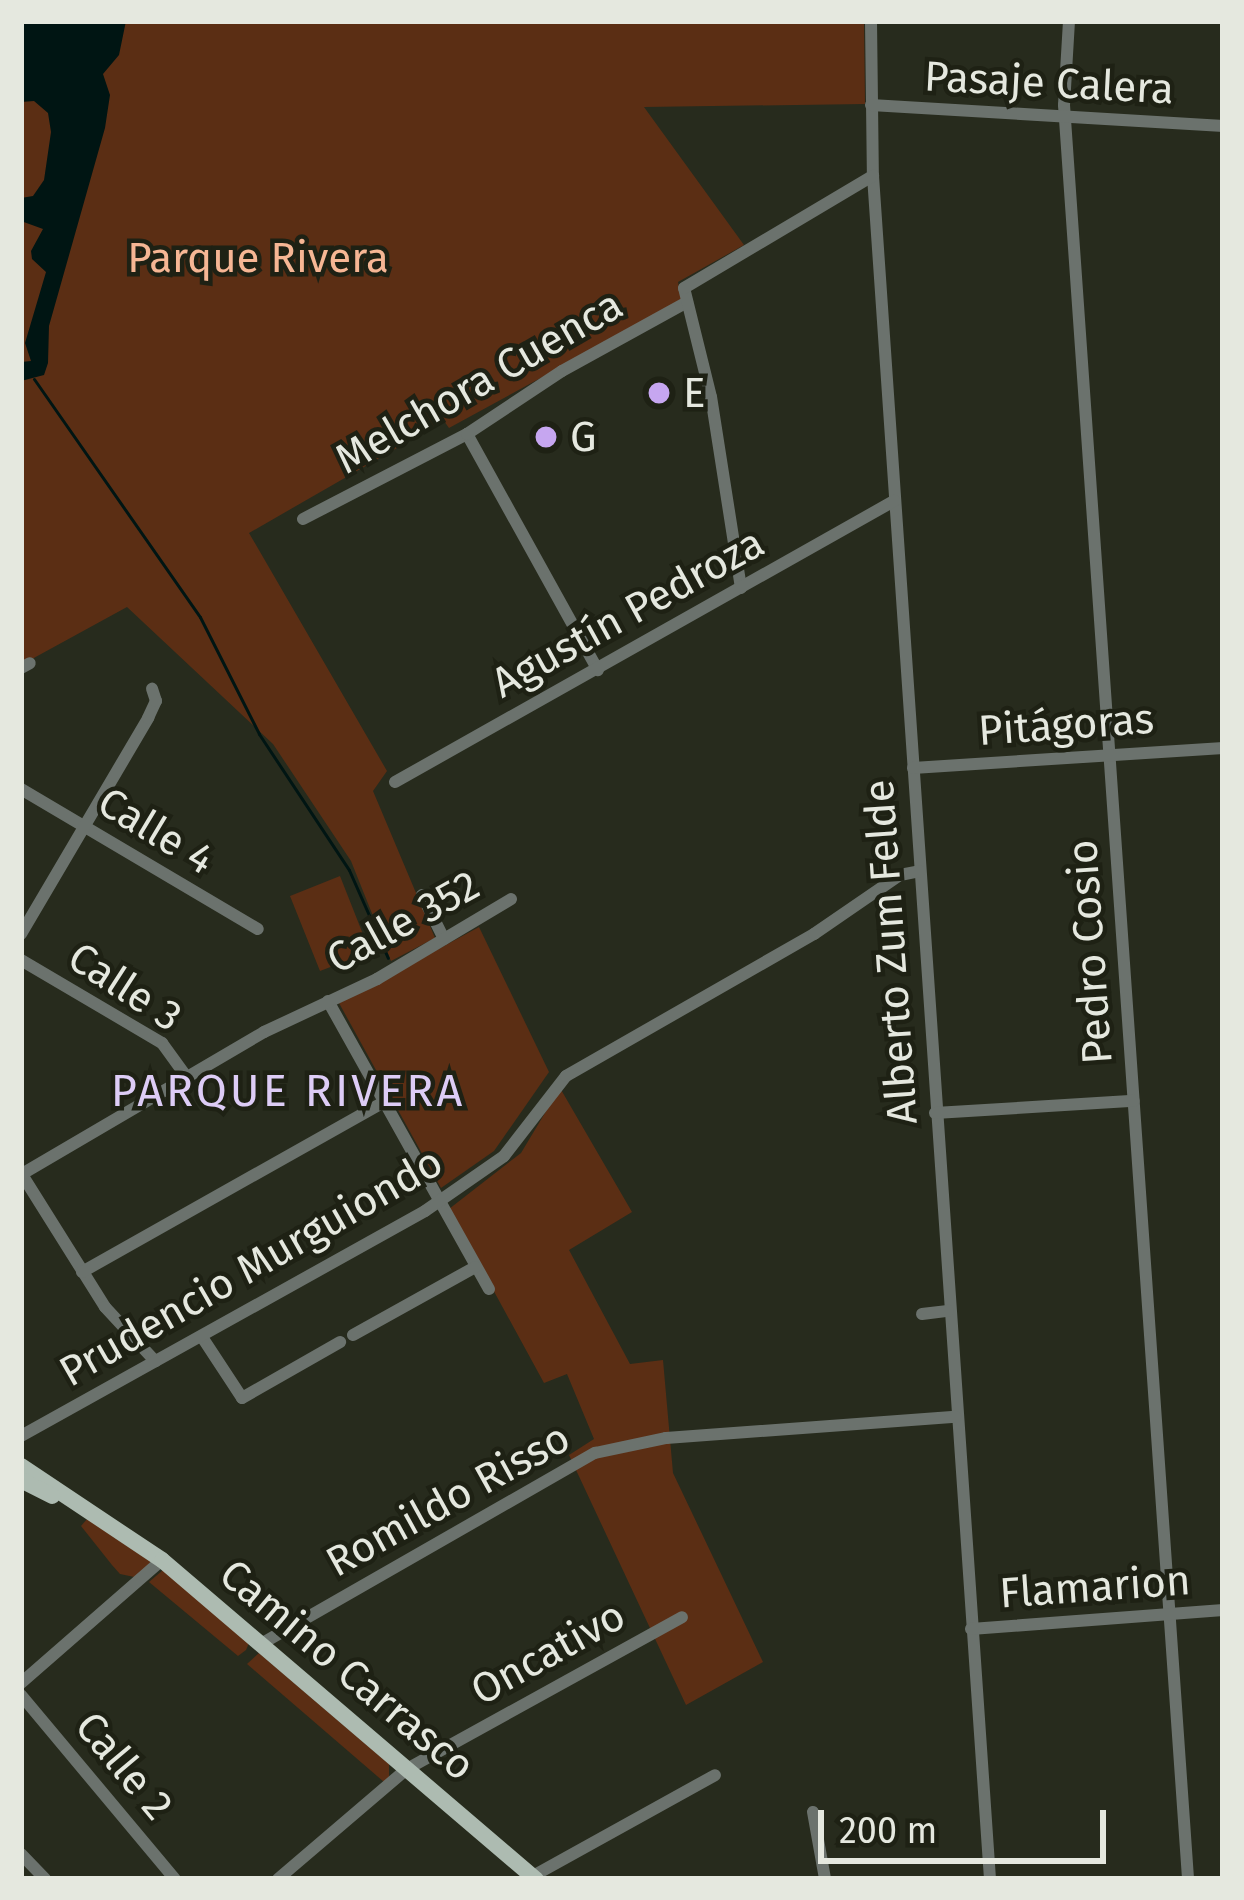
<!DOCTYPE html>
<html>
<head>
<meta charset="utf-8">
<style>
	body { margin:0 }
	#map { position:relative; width:1244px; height:1900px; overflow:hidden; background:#272b1d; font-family:"Fira Sans",sans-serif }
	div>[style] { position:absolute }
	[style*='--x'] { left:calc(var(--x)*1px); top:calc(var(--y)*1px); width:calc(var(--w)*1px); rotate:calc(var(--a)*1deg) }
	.green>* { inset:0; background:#5b2e14 }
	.water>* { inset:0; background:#001513 }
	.stream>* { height:3px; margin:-1.5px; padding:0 1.5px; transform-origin:1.5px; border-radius:1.5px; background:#001513 }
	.minor>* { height:12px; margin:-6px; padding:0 6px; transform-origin:6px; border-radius:6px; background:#6b726d }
	.major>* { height:16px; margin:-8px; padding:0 8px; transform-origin:8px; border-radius:8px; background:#adbbb1 }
	.dots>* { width:33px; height:33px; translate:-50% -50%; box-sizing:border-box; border:6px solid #1e2114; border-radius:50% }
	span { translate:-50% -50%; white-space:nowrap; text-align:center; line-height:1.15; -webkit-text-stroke:9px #1e2114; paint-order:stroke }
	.street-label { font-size:42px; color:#e5e8df }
	.park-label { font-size:42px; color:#f6b694 }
	.poi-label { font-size:42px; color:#e5e8df }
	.left { translate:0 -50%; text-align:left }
	.neighbourhood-label { font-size:45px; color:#ddccf6; letter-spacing:3px }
	.frame { position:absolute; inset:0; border:24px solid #e5e8df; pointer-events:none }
	.scale { position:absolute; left:818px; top:1810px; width:288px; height:54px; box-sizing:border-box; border:6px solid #e5e8df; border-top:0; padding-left:15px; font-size:36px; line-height:42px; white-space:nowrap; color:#e5e8df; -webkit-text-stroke:9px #1e2114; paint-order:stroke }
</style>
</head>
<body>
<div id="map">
	<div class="green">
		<i style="clip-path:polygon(21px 21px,864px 21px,865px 104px,644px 107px,744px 245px,678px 282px,682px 301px,449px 428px,444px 421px,249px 533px,387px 771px,373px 791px,435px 938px,391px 961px,351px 861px,273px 744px,127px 607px,21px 665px)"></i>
		<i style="clip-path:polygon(340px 876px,370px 952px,320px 971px,290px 896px)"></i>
		<i style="clip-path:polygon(479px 927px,549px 1072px,494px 1151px,441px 1188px,339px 1003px)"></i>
		<i style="clip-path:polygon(560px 1088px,632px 1212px,569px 1250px,630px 1364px,663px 1360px,673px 1473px,763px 1662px,686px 1705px,569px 1455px,594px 1439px,567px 1374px,544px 1383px,449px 1209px,521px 1153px)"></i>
		<i style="clip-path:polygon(87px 1519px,151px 1562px,139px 1578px,120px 1574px,112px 1565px,81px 1526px)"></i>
		<i style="clip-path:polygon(163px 1570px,249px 1643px,246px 1650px,238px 1656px,149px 1582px)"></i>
		<i style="clip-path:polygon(259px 1653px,389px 1764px,389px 1777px,384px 1782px,247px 1664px)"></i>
	</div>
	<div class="water">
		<i style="clip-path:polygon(21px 21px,126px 21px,119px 55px,103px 74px,110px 95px,105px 128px,49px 326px,48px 363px,44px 375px,21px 381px,21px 362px,31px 361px,25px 343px,46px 272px,32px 259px,31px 251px,43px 229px,21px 221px,21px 198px,33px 196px,44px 180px,51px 132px,48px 113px,34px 101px,21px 102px)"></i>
	</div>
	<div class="stream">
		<i style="--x:34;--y:379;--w:290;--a:55.1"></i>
		<i style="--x:200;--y:617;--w:131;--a:63.2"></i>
		<i style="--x:259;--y:734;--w:163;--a:56.5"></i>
		<i style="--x:349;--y:870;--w:96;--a:66.1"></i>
	</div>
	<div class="minor">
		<i style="--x:871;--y:21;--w:155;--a:89.3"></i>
		<i style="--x:873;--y:176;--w:1707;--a:86.07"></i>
		<i style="--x:1069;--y:21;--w:84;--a:93.4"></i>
		<i style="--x:1064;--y:105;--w:1778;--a:86"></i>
		<i style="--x:871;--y:105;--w:353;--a:3.4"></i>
		<i style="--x:467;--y:434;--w:270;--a:61"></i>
		<i style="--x:303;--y:519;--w:185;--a:-27.4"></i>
		<i style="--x:467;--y:434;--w:114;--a:-33.6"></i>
		<i style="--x:562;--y:371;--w:143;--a:-28.9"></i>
		<i style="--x:741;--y:588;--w:193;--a:-98.9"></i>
		<i style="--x:711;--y:397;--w:112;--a:-103.9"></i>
		<i style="--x:684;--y:288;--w:220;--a:-30.7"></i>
		<i style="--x:21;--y:668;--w:10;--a:-29"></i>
		<i style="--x:913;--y:768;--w:311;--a:-3.7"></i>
		<i style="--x:395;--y:782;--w:573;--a:-29.39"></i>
		<i style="--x:21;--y:789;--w:275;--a:30.6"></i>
		<i style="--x:422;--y:895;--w:49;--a:63.4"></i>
		<i style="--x:21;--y:934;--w:251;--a:-59.5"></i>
		<i style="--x:148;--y:718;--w:19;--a:-65"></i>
		<i style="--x:156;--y:701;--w:13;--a:-108"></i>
		<i style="--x:21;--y:960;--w:164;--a:30.5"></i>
		<i style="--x:162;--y:1043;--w:41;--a:54"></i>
		<i style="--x:328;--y:1001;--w:330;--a:60.8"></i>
		<i style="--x:935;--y:1113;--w:199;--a:-3.5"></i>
		<i style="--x:21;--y:1173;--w:158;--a:57.9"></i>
		<i style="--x:105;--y:1307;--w:74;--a:47.2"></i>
		<i style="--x:22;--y:1174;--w:281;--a:-30.4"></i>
		<i style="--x:264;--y:1032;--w:125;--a:-25.1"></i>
		<i style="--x:377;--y:979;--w:156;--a:-30.8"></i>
		<i style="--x:82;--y:1272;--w:347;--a:-29.4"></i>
		<i style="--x:922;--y:1314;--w:26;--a:-7"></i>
		<i style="--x:353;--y:1335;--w:140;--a:-29.1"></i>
		<i style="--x:202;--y:1337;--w:73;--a:56.7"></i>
		<i style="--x:242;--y:1398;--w:113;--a:-29.7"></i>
		<i style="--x:21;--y:1436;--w:462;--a:-29.1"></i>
		<i style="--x:425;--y:1211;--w:96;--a:-34.8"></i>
		<i style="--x:504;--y:1156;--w:101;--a:-52.2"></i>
		<i style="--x:566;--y:1076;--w:286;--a:-29.8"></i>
		<i style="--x:814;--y:934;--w:104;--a:-34.5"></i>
		<i style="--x:900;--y:875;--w:20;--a:-11"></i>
		<i style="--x:971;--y:1629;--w:253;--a:-4.3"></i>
		<i style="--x:261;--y:1644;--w:385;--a:-29.8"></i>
		<i style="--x:595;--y:1453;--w:73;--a:-11.9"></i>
		<i style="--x:666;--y:1438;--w:290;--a:-4.2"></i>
		<i style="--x:21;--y:1683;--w:187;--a:-41.1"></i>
		<i style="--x:21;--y:1695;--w:240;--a:50.1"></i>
		<i style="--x:813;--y:1812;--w:68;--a:79.8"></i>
		<i style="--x:21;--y:1854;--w:35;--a:46"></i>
		<i style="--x:533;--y:1876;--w:208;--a:-29"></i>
		<i style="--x:278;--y:1879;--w:170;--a:-40.5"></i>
		<i style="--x:407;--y:1769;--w:314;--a:-28.9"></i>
	</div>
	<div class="major">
		<i style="--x:21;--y:1466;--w:169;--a:33.7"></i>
		<i style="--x:162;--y:1560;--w:492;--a:40.5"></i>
		<i style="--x:21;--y:1480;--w:35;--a:27"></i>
	</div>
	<div class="dots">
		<i style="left:659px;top:393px;background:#c6a6f0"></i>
		<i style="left:546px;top:437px;background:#c6a6f0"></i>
	</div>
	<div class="street-label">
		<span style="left:1049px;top:83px;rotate:3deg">Pasaje Calera</span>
		<span style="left:479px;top:382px;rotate:-30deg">Melchora Cuenca</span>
		<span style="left:628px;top:613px;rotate:-29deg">Agustín Pedroza</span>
		<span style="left:1066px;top:725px;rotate:-4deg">Pitágoras</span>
		<span style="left:156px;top:831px;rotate:31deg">Calle 4</span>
		<span style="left:403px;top:922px;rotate:-29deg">Calle 352</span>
		<span style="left:891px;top:952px;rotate:-94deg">Alberto Zum Felde</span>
		<span style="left:1090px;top:952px;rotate:-94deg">Pedro Cosio</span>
		<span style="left:125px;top:987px;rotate:33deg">Calle 3</span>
		<span style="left:251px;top:1267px;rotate:-30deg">Prudencio Murguiondo</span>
		<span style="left:448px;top:1500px;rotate:-29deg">Romildo Risso</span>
		<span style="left:1095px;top:1587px;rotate:-4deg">Flamarion</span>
		<span style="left:548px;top:1653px;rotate:-29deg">Oncativo</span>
		<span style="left:347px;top:1670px;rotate:40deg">Camino Carrasco</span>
		<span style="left:124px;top:1766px;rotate:50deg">Calle 2</span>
	</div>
	<div class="park-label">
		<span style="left:258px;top:258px">Parque Rivera</span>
	</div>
	<div class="poi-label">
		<span class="left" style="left:683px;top:393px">E</span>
		<span class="left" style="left:570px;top:437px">G</span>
	</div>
	<div class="neighbourhood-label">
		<span style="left:288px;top:1092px">PARQUE RIVERA</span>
	</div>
	<div class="frame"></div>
	<div class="scale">200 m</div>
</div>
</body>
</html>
